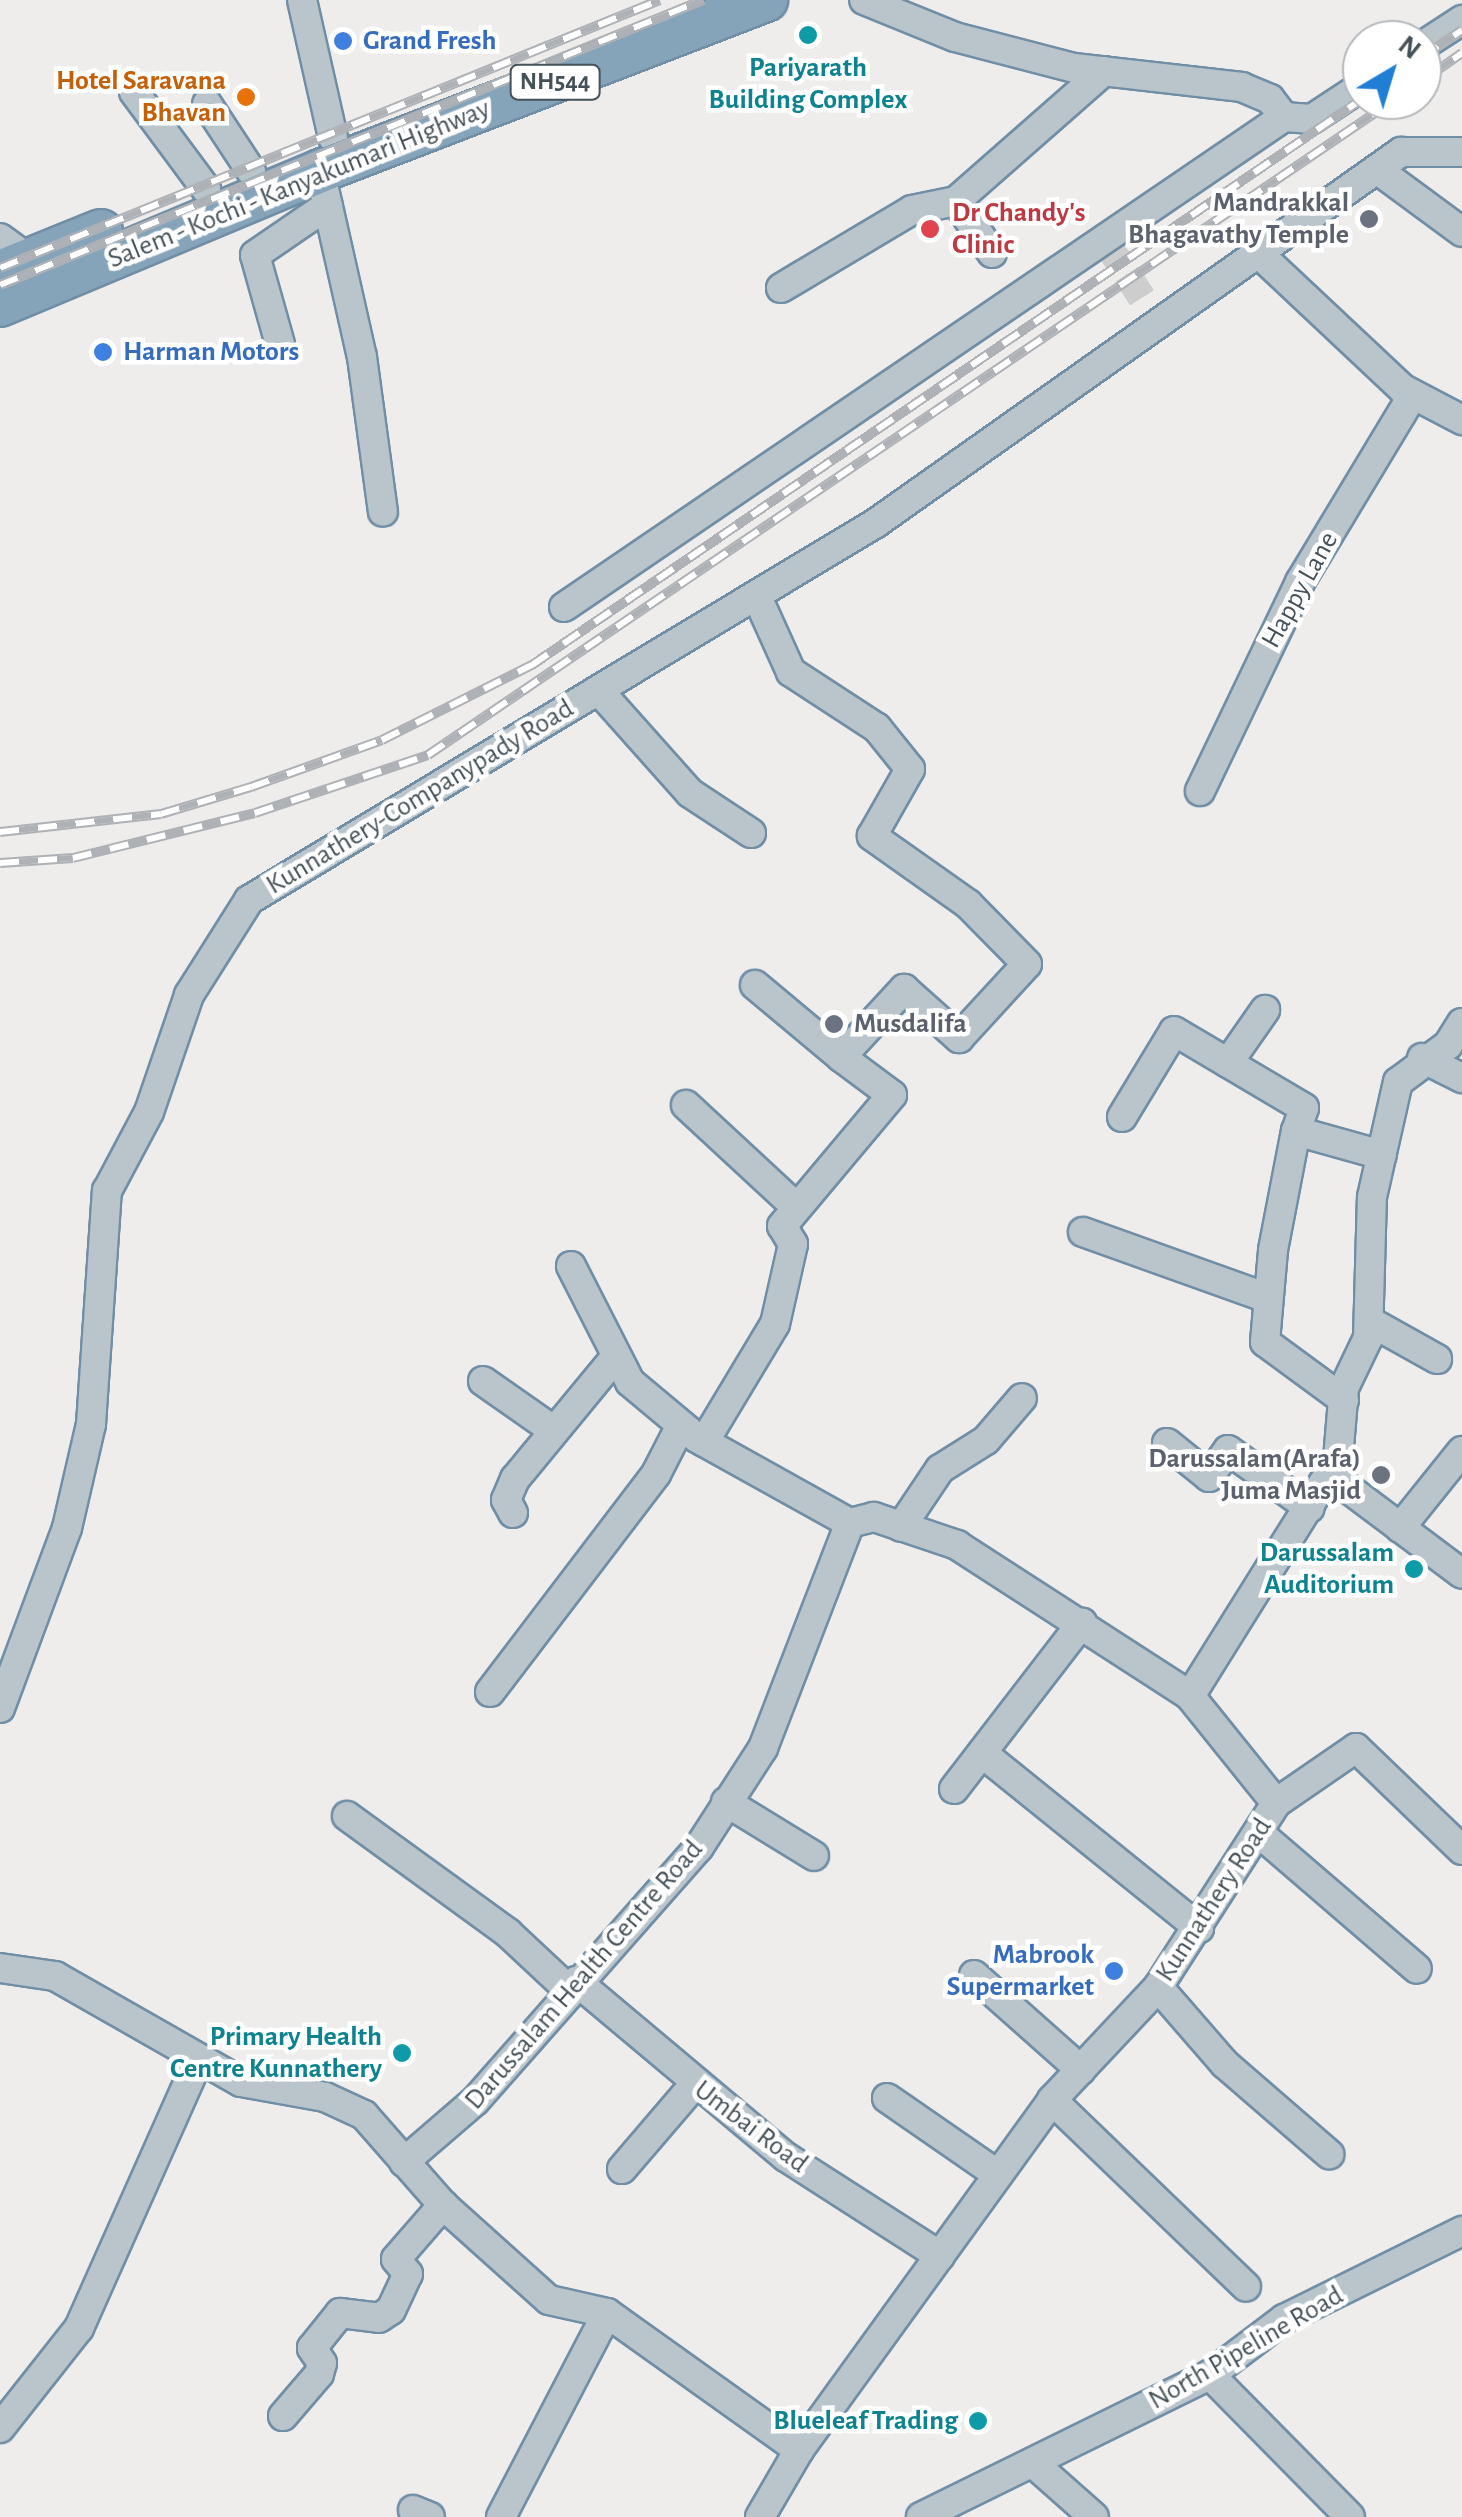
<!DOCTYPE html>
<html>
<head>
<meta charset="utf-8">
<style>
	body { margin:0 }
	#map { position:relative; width:1462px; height:2517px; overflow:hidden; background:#efecec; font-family:"Alegreya Sans",sans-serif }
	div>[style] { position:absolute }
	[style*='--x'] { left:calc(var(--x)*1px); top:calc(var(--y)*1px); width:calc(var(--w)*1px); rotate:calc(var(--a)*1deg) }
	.minor-tunnel>* { height:28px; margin-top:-14px; transform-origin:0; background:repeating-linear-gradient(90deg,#cdcdce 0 28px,transparent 0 42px) }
	.roads { filter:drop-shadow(2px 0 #708ea5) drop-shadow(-2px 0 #708ea5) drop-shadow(0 2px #708ea5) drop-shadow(0 -2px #708ea5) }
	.minor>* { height:28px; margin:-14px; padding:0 14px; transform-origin:14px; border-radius:14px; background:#bac5cb }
	.highway>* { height:42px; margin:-21px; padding:0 21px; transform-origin:21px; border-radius:21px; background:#85a3b9 }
	.rail>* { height:10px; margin-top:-5px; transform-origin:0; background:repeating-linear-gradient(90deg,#fff 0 19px,#aeb2b6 0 38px); box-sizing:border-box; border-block:2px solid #aeb2b6 }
	.dots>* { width:28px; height:28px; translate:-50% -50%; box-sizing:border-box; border:5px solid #fff; border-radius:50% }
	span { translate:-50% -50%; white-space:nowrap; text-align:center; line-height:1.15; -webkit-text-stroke:9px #fff; paint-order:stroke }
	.shield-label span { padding:2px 8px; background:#fff; border:2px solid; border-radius:8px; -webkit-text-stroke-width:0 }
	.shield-label { font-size:25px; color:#455158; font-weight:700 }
	.shop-label { font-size:28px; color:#366cbe; font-weight:700 }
	.left { translate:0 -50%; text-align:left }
	.right { translate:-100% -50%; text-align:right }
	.culture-label { font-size:28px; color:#0d838f; font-weight:700 }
	.food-label { font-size:28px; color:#c56008; font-weight:700 }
	.street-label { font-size:28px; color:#455158 }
	.worship-label { font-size:28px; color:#5b616d; font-weight:700 }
	.health-label { font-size:28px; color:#be3a42; font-weight:700 }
	.north { position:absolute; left:1342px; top:20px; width:100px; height:100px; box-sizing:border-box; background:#fff; border:2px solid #b5b9bc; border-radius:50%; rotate:38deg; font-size:28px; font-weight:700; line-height:40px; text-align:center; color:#455158 }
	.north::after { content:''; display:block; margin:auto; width:35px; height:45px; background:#207fd4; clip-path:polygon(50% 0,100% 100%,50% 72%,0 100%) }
</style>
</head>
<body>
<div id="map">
	<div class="minor-tunnel">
		<i style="--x:1104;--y:239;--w:98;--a:57.1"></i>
	</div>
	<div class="roads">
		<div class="minor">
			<i style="--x:302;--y:0;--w:141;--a:77.3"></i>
			<i style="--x:1422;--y:46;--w:48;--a:-33"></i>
			<i style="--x:134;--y:92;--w:121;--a:53.4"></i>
			<i style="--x:207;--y:104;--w:80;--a:56.7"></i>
			<i style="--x:1284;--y:117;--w:28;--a:4"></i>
			<i style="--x:1312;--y:119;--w:60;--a:-33.4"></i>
			<i style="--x:1378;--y:170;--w:104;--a:36.4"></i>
			<i style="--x:320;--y:171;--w:191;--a:77.3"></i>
			<i style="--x:362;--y:357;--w:156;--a:82.3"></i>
			<i style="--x:0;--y:238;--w:37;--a:36"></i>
			<i style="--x:992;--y:253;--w:63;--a:-124.7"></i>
			<i style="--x:956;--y:201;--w:197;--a:-41.3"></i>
			<i style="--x:1258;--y:253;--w:199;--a:43.2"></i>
			<i style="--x:1403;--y:389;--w:67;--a:27.7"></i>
			<i style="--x:781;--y:288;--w:152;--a:-30.8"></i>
			<i style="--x:912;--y:210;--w:45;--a:-11.6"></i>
			<i style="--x:280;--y:344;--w:92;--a:-105.7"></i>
			<i style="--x:255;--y:255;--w:88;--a:-34.4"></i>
			<i style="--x:564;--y:607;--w:871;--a:-34.24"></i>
			<i style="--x:1284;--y:117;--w:23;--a:-128"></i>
			<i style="--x:1270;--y:99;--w:30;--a:-157"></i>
			<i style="--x:1242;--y:87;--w:169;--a:-173.5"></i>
			<i style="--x:1074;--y:68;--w:123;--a:-165.4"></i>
			<i style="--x:955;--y:37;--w:98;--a:-157.9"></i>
			<i style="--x:600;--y:692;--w:135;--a:48.3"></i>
			<i style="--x:690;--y:793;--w:73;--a:33.3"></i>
			<i style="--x:1200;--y:791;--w:232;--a:-64.4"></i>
			<i style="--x:1300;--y:582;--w:218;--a:-58.9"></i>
			<i style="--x:755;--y:985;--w:112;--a:39.9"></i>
			<i style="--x:1422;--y:1058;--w:45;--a:26.6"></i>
			<i style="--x:1228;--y:1063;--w:65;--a:-55.1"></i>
			<i style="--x:686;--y:1105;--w:150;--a:42.8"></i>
			<i style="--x:1122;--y:1117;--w:100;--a:-58.8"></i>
			<i style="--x:1174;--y:1031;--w:151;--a:30.6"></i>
			<i style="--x:1304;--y:1108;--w:24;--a:109"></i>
			<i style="--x:1083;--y:1232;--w:193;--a:19.7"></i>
			<i style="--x:571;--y:1266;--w:130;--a:63"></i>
			<i style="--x:630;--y:1382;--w:87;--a:39.9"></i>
			<i style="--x:697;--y:1438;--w:175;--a:29.1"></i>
			<i style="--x:1369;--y:1321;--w:78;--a:29.2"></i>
			<i style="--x:483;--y:1381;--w:85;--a:35"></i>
			<i style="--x:1344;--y:1400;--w:98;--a:-143.7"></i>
			<i style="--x:1265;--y:1342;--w:92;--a:-85"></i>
			<i style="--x:1273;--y:1250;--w:121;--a:-79.1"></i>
			<i style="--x:1296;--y:1131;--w:89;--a:15.6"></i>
			<i style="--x:704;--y:1442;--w:138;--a:-59"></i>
			<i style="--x:775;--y:1324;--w:82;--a:-77.3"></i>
			<i style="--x:793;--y:1244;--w:21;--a:-121"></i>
			<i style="--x:782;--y:1226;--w:171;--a:-50"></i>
			<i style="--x:892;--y:1095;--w:64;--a:-143.3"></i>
			<i style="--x:841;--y:1057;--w:93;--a:-47.2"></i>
			<i style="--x:904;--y:989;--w:74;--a:41.7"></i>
			<i style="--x:959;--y:1038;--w:100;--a:-47.4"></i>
			<i style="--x:1027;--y:964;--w:84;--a:-134.5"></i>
			<i style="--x:968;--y:904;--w:118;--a:-144.7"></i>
			<i style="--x:872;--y:836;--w:77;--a:-60.4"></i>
			<i style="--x:910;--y:769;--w:53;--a:-128.8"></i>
			<i style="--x:877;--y:728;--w:103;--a:-146.9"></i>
			<i style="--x:791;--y:672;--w:80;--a:-114.3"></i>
			<i style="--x:1167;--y:1443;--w:54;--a:39"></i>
			<i style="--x:1209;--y:1477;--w:33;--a:-55"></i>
			<i style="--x:1228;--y:1450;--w:100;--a:35.3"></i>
			<i style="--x:1329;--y:1474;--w:166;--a:36.9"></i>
			<i style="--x:513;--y:1513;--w:15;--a:-118"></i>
			<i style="--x:506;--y:1500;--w:23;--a:-67"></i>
			<i style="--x:515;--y:1479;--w:156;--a:-50.5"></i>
			<i style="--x:901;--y:1527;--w:70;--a:-56.1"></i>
			<i style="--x:940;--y:1469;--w:54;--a:-32.2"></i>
			<i style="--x:986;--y:1440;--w:55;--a:-49.4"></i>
			<i style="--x:1400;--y:1528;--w:99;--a:-51.2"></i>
			<i style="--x:490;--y:1692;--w:274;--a:-52.7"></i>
			<i style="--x:656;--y:1474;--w:53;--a:-62.9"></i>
			<i style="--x:0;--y:1708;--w:192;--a:-69.6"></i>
			<i style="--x:67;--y:1528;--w:107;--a:-77"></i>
			<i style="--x:91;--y:1424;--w:234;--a:-86.1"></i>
			<i style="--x:107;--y:1191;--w:89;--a:-62"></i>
			<i style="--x:149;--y:1112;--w:124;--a:-71.1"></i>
			<i style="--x:189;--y:995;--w:112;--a:-57.7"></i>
			<i style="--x:249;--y:900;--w:732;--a:-31.02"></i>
			<i style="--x:876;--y:523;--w:643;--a:-35.25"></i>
			<i style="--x:1401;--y:152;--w:61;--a:0"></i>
			<i style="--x:982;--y:1753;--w:279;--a:38.9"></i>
			<i style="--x:954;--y:1789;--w:210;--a:-52.4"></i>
			<i style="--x:726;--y:1802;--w:103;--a:31.5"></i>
			<i style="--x:1276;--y:1803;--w:97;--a:-34.5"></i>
			<i style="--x:1356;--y:1748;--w:147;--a:43.9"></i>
			<i style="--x:347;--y:1816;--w:199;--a:36"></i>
			<i style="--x:508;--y:1933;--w:83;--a:43.1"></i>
			<i style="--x:1259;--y:1833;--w:208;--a:40.7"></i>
			<i style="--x:0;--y:1968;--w:56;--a:8.3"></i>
			<i style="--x:55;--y:1976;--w:214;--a:29.7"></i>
			<i style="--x:241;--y:2082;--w:85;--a:10.1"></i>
			<i style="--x:325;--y:2097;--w:43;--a:24.8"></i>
			<i style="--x:364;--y:2115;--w:120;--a:48.7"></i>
			<i style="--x:443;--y:2205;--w:142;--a:41.9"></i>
			<i style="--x:549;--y:2300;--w:59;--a:12.6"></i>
			<i style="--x:607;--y:2313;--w:236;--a:35.5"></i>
			<i style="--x:974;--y:1975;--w:143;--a:41.6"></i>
			<i style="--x:576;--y:1981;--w:274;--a:40"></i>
			<i style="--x:786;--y:2157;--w:183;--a:32.7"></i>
			<i style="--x:1158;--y:1987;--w:102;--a:49"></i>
			<i style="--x:1225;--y:2064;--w:138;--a:40.9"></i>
			<i style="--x:887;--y:2098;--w:135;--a:34.7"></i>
			<i style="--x:1052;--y:2100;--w:269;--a:43.9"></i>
			<i style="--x:404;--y:2162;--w:94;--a:-40.7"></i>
			<i style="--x:475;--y:2101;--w:339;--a:-48.6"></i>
			<i style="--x:699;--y:1847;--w:118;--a:-57.1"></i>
			<i style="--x:763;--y:1748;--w:241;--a:-68.9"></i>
			<i style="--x:850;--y:1523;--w:25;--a:-14"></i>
			<i style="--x:874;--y:1517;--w:88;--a:18.6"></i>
			<i style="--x:957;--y:1545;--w:278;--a:32.9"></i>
			<i style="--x:622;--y:2169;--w:111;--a:-49.4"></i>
			<i style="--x:1210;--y:2375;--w:199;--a:45.4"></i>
			<i style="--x:283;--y:2416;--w:55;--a:-49.4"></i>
			<i style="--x:319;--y:2374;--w:11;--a:-75"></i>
			<i style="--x:322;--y:2363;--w:18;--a:-124"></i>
			<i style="--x:312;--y:2348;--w:45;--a:-51.3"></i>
			<i style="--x:340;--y:2313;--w:39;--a:7"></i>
			<i style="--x:379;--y:2318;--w:14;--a:-34"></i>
			<i style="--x:391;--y:2310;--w:40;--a:-65"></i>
			<i style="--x:408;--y:2274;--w:19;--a:-129"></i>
			<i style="--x:396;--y:2259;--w:72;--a:-49"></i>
			<i style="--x:0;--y:2428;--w:127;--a:-51.7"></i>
			<i style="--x:79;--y:2328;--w:295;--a:-66"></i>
			<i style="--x:1033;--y:2463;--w:81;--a:41.5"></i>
			<i style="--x:413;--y:2510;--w:18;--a:22"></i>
			<i style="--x:501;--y:2517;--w:230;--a:-62.5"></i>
			<i style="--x:760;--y:2517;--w:78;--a:-59.8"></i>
			<i style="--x:799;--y:2450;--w:432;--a:-54.1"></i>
			<i style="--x:1052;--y:2100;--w:155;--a:-46.8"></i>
			<i style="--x:1158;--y:1987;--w:219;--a:-57.3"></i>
			<i style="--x:1276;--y:1803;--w:137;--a:-128.8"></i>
			<i style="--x:1190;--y:1696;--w:279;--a:-58"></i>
			<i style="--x:1338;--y:1459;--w:71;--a:-85.2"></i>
			<i style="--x:1344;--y:1388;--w:55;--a:-64.4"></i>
			<i style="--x:1368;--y:1338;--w:141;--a:-88.4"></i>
			<i style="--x:1372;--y:1197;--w:118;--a:-77.3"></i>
			<i style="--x:1398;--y:1082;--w:62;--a:-36.5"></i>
			<i style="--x:1448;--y:1045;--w:26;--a:-58"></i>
			<i style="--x:921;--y:2517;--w:322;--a:-26.2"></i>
			<i style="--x:1210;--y:2375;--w:93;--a:-37.1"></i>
			<i style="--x:1284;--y:2319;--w:199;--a:-26.3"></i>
		</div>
		<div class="highway">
			<i style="--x:0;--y:272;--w:109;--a:-22.1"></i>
			<i style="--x:0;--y:305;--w:347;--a:-22.7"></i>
			<i style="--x:320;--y:171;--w:478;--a:-21"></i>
		</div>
	</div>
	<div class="rail">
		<i style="--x:1422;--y:57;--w:48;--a:-34"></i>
		<i style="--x:1422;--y:81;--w:49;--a:-35"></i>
		<i style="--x:0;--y:268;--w:712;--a:-22.1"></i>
		<i style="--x:0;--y:285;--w:759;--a:-22.07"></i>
		<i style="--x:0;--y:832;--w:162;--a:-6.4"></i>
		<i style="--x:161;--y:814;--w:94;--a:-16.7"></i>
		<i style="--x:251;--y:787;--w:139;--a:-19.7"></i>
		<i style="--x:382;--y:740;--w:168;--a:-26.6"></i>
		<i style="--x:532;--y:665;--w:1005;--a:-34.29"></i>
		<i style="--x:0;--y:863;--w:73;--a:-3.9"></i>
		<i style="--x:73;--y:858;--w:187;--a:-13.9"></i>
		<i style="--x:255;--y:813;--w:182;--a:-18.5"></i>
		<i style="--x:428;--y:755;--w:1167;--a:-34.14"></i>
	</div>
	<div class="dots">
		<i style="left:808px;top:35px;background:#0f9aa8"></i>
		<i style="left:343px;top:41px;background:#3f7fe0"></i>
		<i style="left:246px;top:97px;background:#e8710a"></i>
		<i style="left:1369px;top:219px;background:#6b7280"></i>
		<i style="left:930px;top:229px;background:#e0444e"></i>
		<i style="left:103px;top:352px;background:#3f7fe0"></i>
		<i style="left:834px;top:1024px;background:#6b7280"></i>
		<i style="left:1381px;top:1475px;background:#6b7280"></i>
		<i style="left:1414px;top:1569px;background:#0f9aa8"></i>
		<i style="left:1114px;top:1971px;background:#3f7fe0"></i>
		<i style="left:402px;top:2053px;background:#0f9aa8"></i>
		<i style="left:978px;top:2421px;background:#0f9aa8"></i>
	</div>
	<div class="shield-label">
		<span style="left:555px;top:82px">NH544</span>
	</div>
	<div class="shop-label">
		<span class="left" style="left:363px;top:41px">Grand Fresh</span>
		<span class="left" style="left:123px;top:352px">Harman Motors</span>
		<span class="right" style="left:1094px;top:1971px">Mabrook<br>Supermarket</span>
	</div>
	<div class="culture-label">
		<span style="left:808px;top:84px">Pariyarath<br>Building Complex</span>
		<span class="right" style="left:1394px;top:1569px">Darussalam<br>Auditorium</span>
		<span class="right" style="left:382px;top:2053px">Primary Health<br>Centre Kunnathery</span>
		<span class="right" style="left:958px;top:2421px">Blueleaf Trading</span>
	</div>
	<div class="food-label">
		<span class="right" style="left:226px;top:97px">Hotel Saravana<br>Bhavan</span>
	</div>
	<div class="street-label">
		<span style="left:299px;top:184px;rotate:-22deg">Salem - Kochi - Kanyakumari Highway</span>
		<span style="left:1300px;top:590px;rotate:-61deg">Happy Lane</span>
		<span style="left:420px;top:797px;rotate:-31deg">Kunnathery-Companypady Road</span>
		<span style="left:1214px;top:1900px;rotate:-57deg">Kunnathery Road</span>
		<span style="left:584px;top:1975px;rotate:-49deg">Darussalam Health Centre Road</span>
		<span style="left:751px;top:2127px;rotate:37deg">Umbai Road</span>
		<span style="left:1246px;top:2348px;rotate:-30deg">North Pipeline Road</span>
	</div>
	<div class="worship-label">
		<span class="right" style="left:1349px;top:219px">Mandrakkal<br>Bhagavathy Temple</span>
		<span class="left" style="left:854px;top:1024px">Musdalifa</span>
		<span class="right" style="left:1361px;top:1475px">Darussalam(Arafa)<br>Juma Masjid</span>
	</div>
	<div class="health-label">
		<span class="left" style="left:952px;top:229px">Dr Chandy's<br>Clinic</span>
	</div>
	<div class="north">N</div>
</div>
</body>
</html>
